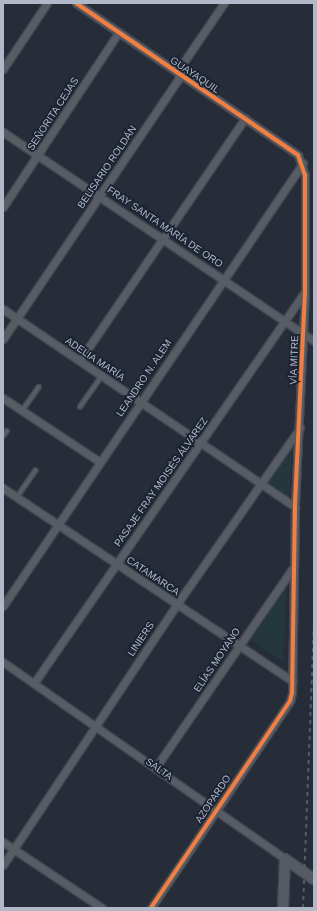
<!DOCTYPE html>
<html>
<head>
<meta charset="utf-8">
<style>
	body { margin:0 }
	#map { position:relative; width:317px; height:911px; overflow:hidden; background:#272d38; font-family:Helvetica,sans-serif }
	div>[style] { position:absolute }
	[style*='--x'] { left:calc(var(--x)*1px); top:calc(var(--y)*1px); width:calc(var(--w)*1px); rotate:calc(var(--a)*1deg) }
	.green>* { inset:0; background:#24373d }
	.roads { filter:drop-shadow(1px 0 #444851) drop-shadow(-1px 0 #444851) drop-shadow(0 1px #444851) drop-shadow(0 -1px #444851) }
	.lane>* { height:3.5px; margin:-1.75px; padding:0 1.75px; transform-origin:1.75px; border-radius:1.75px; background:#585c65 }
	.street>* { height:7px; margin:-3.5px; padding:0 3.5px; transform-origin:3.5px; border-radius:3.5px; background:#585c65 }
	.secondary>* { height:10px; margin:-5px; padding:0 5px; transform-origin:5px; border-radius:5px; background:#565b63 }
	.rail>* { height:2px; margin-top:-1px; transform-origin:0; background:repeating-linear-gradient(90deg,#565b63 0 4px,transparent 0 8px) }
	.cycleway>* { height:4px; margin:-2px; padding:0 2px; transform-origin:2px; border-radius:2px; background:#f27e40 }
	span { translate:-50% -50%; white-space:nowrap; text-align:center; line-height:1.15; -webkit-text-stroke:3.5px #1b2332; paint-order:stroke }
	.street-label { font-size:10px; color:#b1b9c9 }
	.frame { position:absolute; inset:0; border:4px solid #b1b9c9; pointer-events:none }
</style>
</head>
<body>
<div id="map">
	<div class="green">
		<i style="clip-path:polygon(293px 447px,289px 498px,268px 482px)"></i>
		<i style="clip-path:polygon(287px 585px,283px 661px,251px 640px)"></i>
	</div>
	<div class="roads">
		<div class="lane">
			<i style="--x:80;--y:407;--w:38;--a:-55"></i>
			<i style="--x:22;--y:411;--w:29;--a:-55"></i>
			<i style="--x:3;--y:436;--w:6;--a:-51"></i>
			<i style="--x:17;--y:497;--w:32;--a:-55"></i>
		</div>
		<div class="street">
			<i style="--x:76;--y:3;--w:269;--a:34.4"></i>
			<i style="--x:298;--y:155;--w:21;--a:71"></i>
			<i style="--x:305;--y:175;--w:117;--a:90"></i>
			<i style="--x:305;--y:292;--w:215;--a:92.7"></i>
			<i style="--x:295;--y:507;--w:186;--a:90.9"></i>
			<i style="--x:292;--y:693;--w:8;--a:104"></i>
			<i style="--x:290;--y:701;--w:249;--a:123.9"></i>
			<i style="--x:3;--y:69;--w:79;--a:-56.3"></i>
			<i style="--x:3;--y:132;--w:375;--a:33.9"></i>
			<i style="--x:3;--y:207;--w:210;--a:-56.5"></i>
			<i style="--x:3;--y:309;--w:353;--a:34.1"></i>
			<i style="--x:3;--y:339;--w:313;--a:-56"></i>
			<i style="--x:178;--y:80;--w:14;--a:-78"></i>
			<i style="--x:181;--y:66;--w:76;--a:-55.7"></i>
			<i style="--x:80;--y:360;--w:293;--a:-55.7"></i>
			<i style="--x:3;--y:398;--w:116;--a:33.4"></i>
			<i style="--x:3;--y:488;--w:348;--a:33.7"></i>
			<i style="--x:3;--y:606;--w:535;--a:-55.89"></i>
			<i style="--x:3;--y:662;--w:344;--a:34.9"></i>
			<i style="--x:34;--y:683;--w:476;--a:-55.3"></i>
			<i style="--x:156;--y:767;--w:244;--a:-55.5"></i>
			<i style="--x:3;--y:842;--w:119;--a:33.7"></i>
			<i style="--x:3;--y:865;--w:314;--a:-56.3"></i>
			<i style="--x:177;--y:604;--w:215;--a:-55.1"></i>
		</div>
		<div class="secondary">
			<i style="--x:285;--y:859;--w:35;--a:35"></i>
			<i style="--x:283;--y:908;--w:49;--a:-87.7"></i>
		</div>
	</div>
	<div class="rail">
		<i style="--x:303;--y:908;--w:293;--a:-87.8"></i>
	</div>
	<div class="cycleway">
		<i style="--x:76;--y:3;--w:269;--a:34.4"></i>
		<i style="--x:298;--y:155;--w:21;--a:71"></i>
		<i style="--x:305;--y:175;--w:117;--a:90"></i>
		<i style="--x:305;--y:292;--w:215;--a:92.7"></i>
		<i style="--x:295;--y:507;--w:186;--a:90.9"></i>
		<i style="--x:292;--y:693;--w:8;--a:104"></i>
		<i style="--x:290;--y:701;--w:249;--a:123.9"></i>
	</div>
	<div class="street-label">
		<span style="left:195px;top:75px;rotate:34deg">GUAYAQUIL</span>
		<span style="left:53px;top:114px;rotate:-57deg">SEÑORITA CEJAS</span>
		<span style="left:107px;top:167px;rotate:-56deg">BELISARIO ROLDÁN</span>
		<span style="left:165px;top:227px;rotate:34deg">FRAY SANTA MARÍA DE ORO</span>
		<span style="left:95px;top:359px;rotate:34deg">ADELIA MARÍA</span>
		<span style="left:294px;top:360px;rotate:-88deg">VÍA MITRE</span>
		<span style="left:144px;top:378px;rotate:-56deg">LEANDRO N. ALEM</span>
		<span style="left:161px;top:482px;rotate:-55deg">PASAJE FRAY MOISÉS ÁLVAREZ</span>
		<span style="left:153px;top:576px;rotate:34deg">CATAMARCA</span>
		<span style="left:141px;top:639px;rotate:-56deg">LINIERS</span>
		<span style="left:217px;top:660px;rotate:-56deg">ELÍAS MOYANO</span>
		<span style="left:159px;top:769px;rotate:35deg">SALTA</span>
		<span style="left:213px;top:799px;rotate:-56deg">AZOPARDO</span>
	</div>
	<div class="frame"></div>
</div>
</body>
</html>
